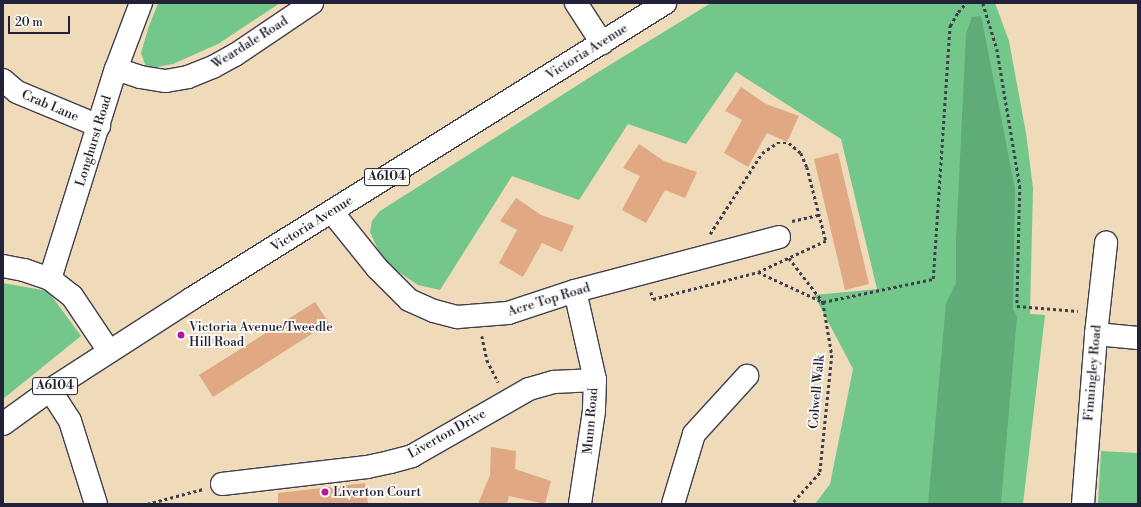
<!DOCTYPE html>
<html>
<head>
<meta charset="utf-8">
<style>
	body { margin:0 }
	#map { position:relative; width:1141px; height:507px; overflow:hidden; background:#efdbb9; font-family:"Libre Bodoni",serif }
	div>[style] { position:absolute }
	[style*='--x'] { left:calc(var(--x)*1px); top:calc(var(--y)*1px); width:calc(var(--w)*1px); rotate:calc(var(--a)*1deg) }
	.green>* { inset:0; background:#74c78a }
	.forest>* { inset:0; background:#5fac76 }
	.building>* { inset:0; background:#e0a983 }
	.path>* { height:2.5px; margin-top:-1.25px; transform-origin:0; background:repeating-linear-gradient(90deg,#413e4e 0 3px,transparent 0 6px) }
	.roads { filter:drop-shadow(1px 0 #413e4e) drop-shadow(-1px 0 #413e4e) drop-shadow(0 1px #413e4e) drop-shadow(0 -1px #413e4e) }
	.minor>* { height:22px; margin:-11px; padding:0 11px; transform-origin:11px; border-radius:11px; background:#fff }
	.major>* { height:22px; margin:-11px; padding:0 11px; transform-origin:11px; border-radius:11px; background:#fff }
	.dots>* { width:11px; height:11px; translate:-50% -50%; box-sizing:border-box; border:2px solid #fdfcf7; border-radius:50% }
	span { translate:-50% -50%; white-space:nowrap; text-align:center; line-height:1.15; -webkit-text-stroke:3.5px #fdfcf7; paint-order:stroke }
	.shield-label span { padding:1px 3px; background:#fdfcf7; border:1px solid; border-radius:3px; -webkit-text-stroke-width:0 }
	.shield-label { font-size:12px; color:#22223b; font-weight:700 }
	.street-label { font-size:13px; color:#22223b }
	.poi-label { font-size:13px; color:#22223b }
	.left { translate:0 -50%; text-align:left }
	.frame { position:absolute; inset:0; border:4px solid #22223b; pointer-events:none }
	.scale { position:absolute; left:8px; top:16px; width:62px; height:18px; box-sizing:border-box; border:2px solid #22223b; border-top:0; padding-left:5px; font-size:12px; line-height:14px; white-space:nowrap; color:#22223b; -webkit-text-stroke:3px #fdfcf7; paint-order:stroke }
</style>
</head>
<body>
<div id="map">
	<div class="green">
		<i style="clip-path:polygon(158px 3px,280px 3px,218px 44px,173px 64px,157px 67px,146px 67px,141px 53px,148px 29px)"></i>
		<i style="clip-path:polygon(711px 3px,995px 3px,1009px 41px,1026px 133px,1033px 188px,1030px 314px,1045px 315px,1023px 504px,815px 504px,830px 484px,853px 369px,814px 295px,877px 289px,841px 139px,736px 72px,686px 144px,628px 124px,579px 200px,512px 176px,440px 290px,418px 285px,391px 267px,378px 250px,370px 232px,372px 221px,380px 211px,595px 74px)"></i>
		<i style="clip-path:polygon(3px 283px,48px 291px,81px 336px,3px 399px)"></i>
		<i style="clip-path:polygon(1101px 451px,1138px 453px,1138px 504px,1098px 504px)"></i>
	</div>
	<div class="forest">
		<i style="clip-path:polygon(981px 16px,1015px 188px,1013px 309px,1017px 317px,1001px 504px,928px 504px,946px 303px,956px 283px,956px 241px,966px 34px,972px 17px)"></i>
	</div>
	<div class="building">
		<i style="clip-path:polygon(741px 87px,766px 104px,799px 116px,787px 142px,767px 133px,748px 167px,724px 153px,742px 120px,725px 111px)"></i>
		<i style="clip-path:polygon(639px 144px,664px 161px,697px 172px,685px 198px,665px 190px,646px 223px,622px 210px,640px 176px,623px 168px)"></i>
		<i style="clip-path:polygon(838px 153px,869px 284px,845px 290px,814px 159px)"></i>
		<i style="clip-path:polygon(516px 198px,541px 215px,574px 226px,562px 252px,542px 243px,523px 277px,499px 263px,517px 230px,500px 221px)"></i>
		<i style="clip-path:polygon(315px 302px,329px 323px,213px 397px,199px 375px)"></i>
		<i style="clip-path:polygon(491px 447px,516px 451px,515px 469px,551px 481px,545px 504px,509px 496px,507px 504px,478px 504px,490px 475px)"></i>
		<i style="clip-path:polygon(365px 483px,368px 504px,278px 504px,278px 493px)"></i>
	</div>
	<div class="path">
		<i style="--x:983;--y:3;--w:48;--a:73.1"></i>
		<i style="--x:997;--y:49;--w:139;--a:80.5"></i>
		<i style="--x:1020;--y:186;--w:120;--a:91.4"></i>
		<i style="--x:1017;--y:306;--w:61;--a:4.7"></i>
		<i style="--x:792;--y:221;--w:28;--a:-13"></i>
		<i style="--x:710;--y:234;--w:96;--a:-57.3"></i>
		<i style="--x:762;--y:153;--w:18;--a:-34"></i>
		<i style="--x:777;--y:143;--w:12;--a:0"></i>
		<i style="--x:789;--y:143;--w:16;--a:40"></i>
		<i style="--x:801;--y:153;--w:15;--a:67"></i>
		<i style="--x:807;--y:167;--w:76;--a:75.6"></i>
		<i style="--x:826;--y:241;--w:74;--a:155.2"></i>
		<i style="--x:789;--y:258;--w:56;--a:52.3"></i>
		<i style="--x:823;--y:302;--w:54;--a:80.4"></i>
		<i style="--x:832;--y:355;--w:119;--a:95.8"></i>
		<i style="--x:820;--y:473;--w:42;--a:132.1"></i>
		<i style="--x:651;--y:292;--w:7;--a:74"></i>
		<i style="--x:653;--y:299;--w:108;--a:-14.4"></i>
		<i style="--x:758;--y:272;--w:72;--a:24.8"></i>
		<i style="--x:823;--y:302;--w:112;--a:-11.8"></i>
		<i style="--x:933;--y:279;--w:254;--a:-86.2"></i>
		<i style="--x:950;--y:26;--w:16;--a:-60"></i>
		<i style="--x:958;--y:12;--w:12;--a:-48"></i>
		<i style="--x:482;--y:336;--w:25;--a:78"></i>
		<i style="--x:487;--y:360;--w:25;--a:63"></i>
		<i style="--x:147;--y:504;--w:58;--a:-15"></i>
	</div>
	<div class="roads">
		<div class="minor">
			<i style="--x:576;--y:3;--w:48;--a:57"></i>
			<i style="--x:116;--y:69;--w:25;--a:18"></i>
			<i style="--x:140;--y:77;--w:26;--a:9"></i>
			<i style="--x:166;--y:81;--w:22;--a:-10"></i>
			<i style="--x:188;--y:77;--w:27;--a:-22"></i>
			<i style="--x:213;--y:67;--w:25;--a:-29"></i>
			<i style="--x:235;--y:55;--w:93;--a:-34"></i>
			<i style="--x:3;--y:80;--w:18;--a:41"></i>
			<i style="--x:17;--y:92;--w:89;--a:22.5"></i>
			<i style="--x:332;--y:212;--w:72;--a:51.2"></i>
			<i style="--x:377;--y:268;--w:45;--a:45"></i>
			<i style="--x:409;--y:300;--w:27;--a:24"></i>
			<i style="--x:434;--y:311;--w:24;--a:15"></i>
			<i style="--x:457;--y:317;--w:51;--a:-4.5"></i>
			<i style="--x:508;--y:313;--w:71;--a:-18.2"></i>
			<i style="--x:575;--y:291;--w:211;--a:-14.8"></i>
			<i style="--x:3;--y:266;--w:21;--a:11"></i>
			<i style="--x:24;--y:270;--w:28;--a:19"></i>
			<i style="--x:50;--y:279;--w:28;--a:38"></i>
			<i style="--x:72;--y:296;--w:66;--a:56.1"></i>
			<i style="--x:50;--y:279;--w:220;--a:-72.6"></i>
			<i style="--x:116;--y:69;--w:71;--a:-69.3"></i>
			<i style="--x:575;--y:291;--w:91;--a:77.3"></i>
			<i style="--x:595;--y:380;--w:31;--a:92"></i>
			<i style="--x:594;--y:411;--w:94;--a:98.6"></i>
			<i style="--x:1096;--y:334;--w:42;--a:5.4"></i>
			<i style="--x:50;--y:390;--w:37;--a:57"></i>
			<i style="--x:70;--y:421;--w:87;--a:72.6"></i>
			<i style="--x:222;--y:484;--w:146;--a:-6.7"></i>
			<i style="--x:367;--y:467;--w:24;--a:-12"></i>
			<i style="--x:390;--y:462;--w:23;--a:-15"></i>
			<i style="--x:412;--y:456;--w:135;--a:-29.8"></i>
			<i style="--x:529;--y:389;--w:26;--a:-16"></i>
			<i style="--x:554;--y:382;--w:41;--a:-2.8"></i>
			<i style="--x:673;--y:504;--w:73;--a:-73.3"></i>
			<i style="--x:694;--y:434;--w:79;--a:-47.6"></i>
			<i style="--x:1083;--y:504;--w:170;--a:-85.6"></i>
			<i style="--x:1096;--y:334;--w:92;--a:-83.7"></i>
		</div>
		<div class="major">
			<i style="--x:3;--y:424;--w:58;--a:-35.9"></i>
			<i style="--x:50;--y:390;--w:168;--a:-32.8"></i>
			<i style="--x:191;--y:299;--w:559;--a:-31.98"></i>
		</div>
	</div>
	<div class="dots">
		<i style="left:181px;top:335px;background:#b5179e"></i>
		<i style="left:325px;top:492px;background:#b5179e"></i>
	</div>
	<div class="shield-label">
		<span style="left:387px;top:177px">A6104</span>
		<span style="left:55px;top:386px">A6104</span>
	</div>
	<div class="street-label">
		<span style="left:250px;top:43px;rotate:-32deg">Weardale Road</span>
		<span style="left:587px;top:52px;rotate:-32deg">Victoria Avenue</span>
		<span style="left:50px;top:106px;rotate:23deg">Crab Lane</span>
		<span style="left:94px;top:141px;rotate:-73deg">Longhurst Road</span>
		<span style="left:312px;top:224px;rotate:-32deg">Victoria Avenue</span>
		<span style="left:549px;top:300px;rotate:-17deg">Acre Top Road</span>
		<span style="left:1093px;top:373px;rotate:-85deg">Finningley Road</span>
		<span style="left:817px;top:392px;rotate:-85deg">Colwell Walk</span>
		<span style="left:591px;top:421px;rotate:-85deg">Munn Road</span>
		<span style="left:447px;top:434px;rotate:-29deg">Liverton Drive</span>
	</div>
	<div class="poi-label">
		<span class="left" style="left:189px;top:335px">Victoria Avenue/Tweedle<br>Hill Road</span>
		<span class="left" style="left:333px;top:492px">Liverton Court</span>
	</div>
	<div class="frame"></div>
	<div class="scale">20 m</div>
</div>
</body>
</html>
